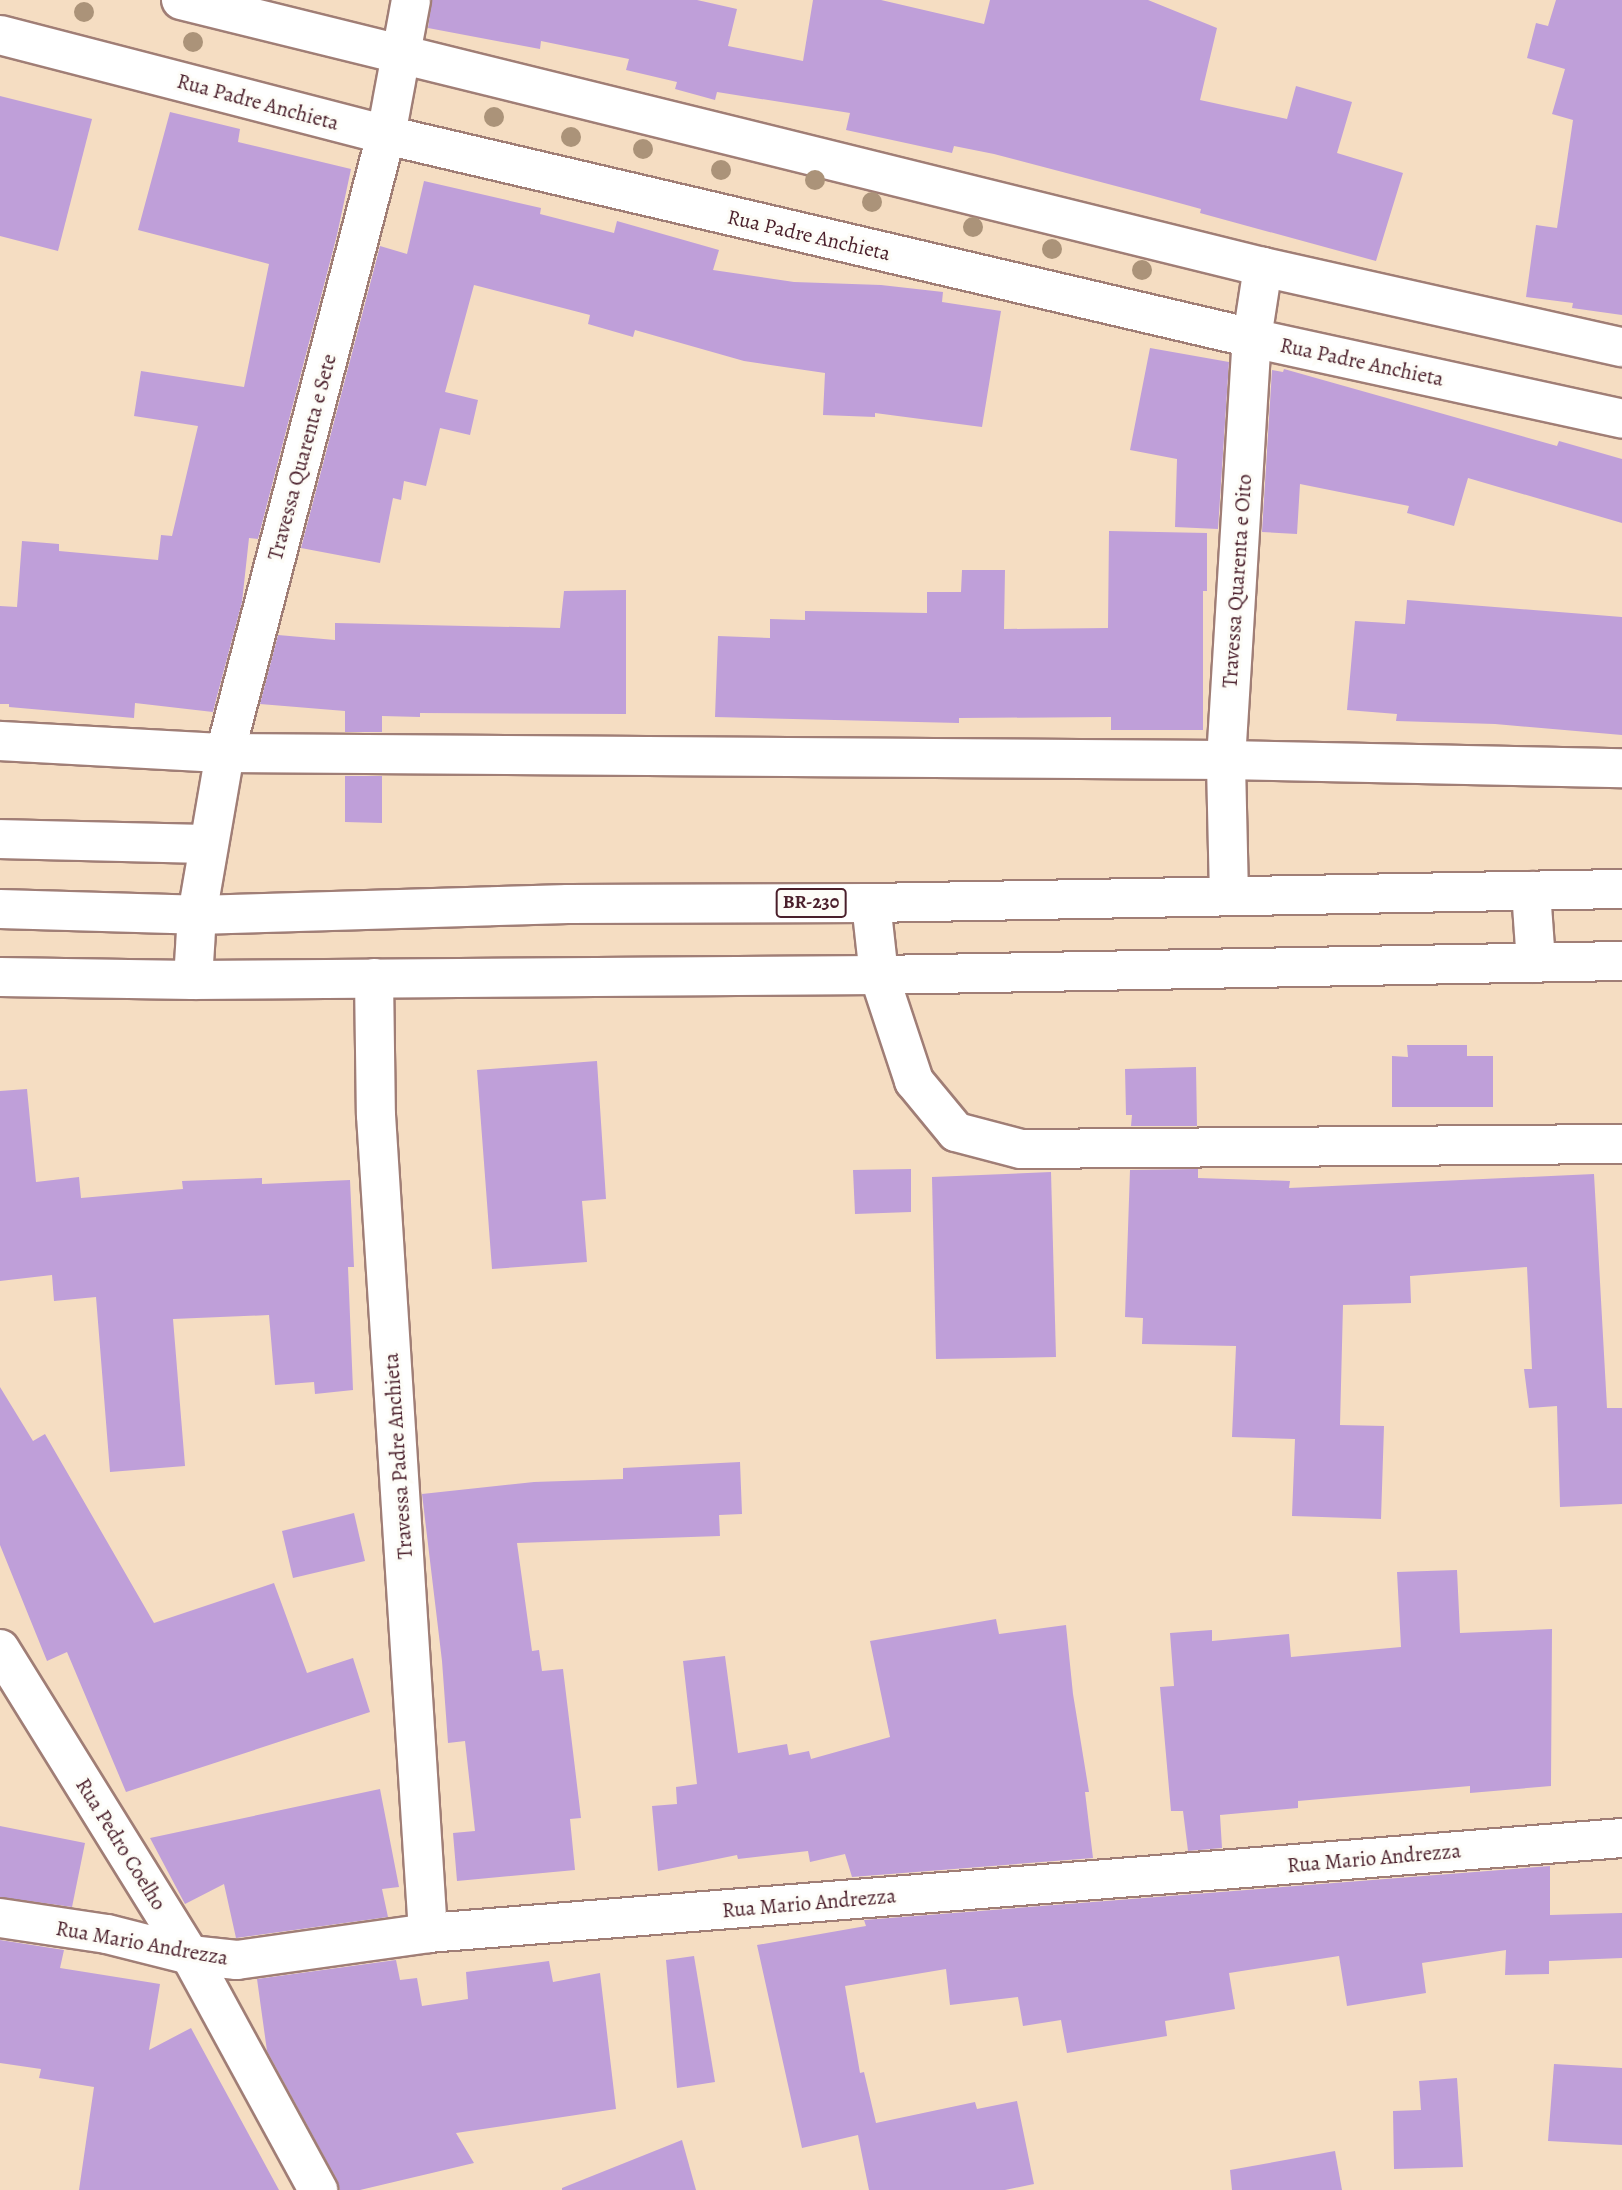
<!DOCTYPE html>
<html>
<head>
<meta charset="utf-8">
<style>
	body { margin:0 }
	#map { position:relative; width:1622px; height:2190px; overflow:hidden; background:#f5ddc2; font-family:Alegreya,serif }
	div>[style] { position:absolute }
	[style*='--x'] { left:calc(var(--x)*1px); top:calc(var(--y)*1px); width:calc(var(--w)*1px); rotate:calc(var(--a)*1deg) }
	.building>* { inset:0; background:#bf9fd9 }
	.roads { filter:drop-shadow(2px 0 #a07e76) drop-shadow(-2px 0 #a07e76) drop-shadow(0 2px #a07e76) drop-shadow(0 -2px #a07e76) }
	.minor>* { height:38px; margin:-19px; padding:0 19px; transform-origin:19px; border-radius:19px; background:#fff }
	.primary>* { height:38px; margin:-19px; padding:0 19px; transform-origin:19px; border-radius:19px; background:#fff }
	.trees>* { width:20px; height:20px; margin:-10px; border-radius:50%; background:#ab9379 }
	span { translate:-50% -50%; white-space:nowrap; text-align:center; line-height:1.15; -webkit-text-stroke:6px #fdfcf7; paint-order:stroke }
	.shield-label span { padding:2px 5px; background:#fdfcf7; border:2px solid; border-radius:5px; -webkit-text-stroke-width:0 }
	.shield-label { font-size:19px; color:#4a1f2b; font-weight:700 }
	.street-label { font-size:21px; color:#4a1f2b }
</style>
</head>
<body>
<div id="map">
	<div class="building">
		<i style="clip-path:polygon(432px 0,697px 0,737px 9px,728px 46px,803px 61px,813px 0,881px 0,984px 24px,990px 0,1148px 0,1217px 28px,1200px 100px,1287px 119px,1296px 86px,1352px 102px,1337px 153px,1403px 173px,1376px 261px,1200px 213px,1201px 209px,1150px 195px,994px 154px,954px 146px,952px 153px,846px 130px,850px 113px,717px 92px,715px 100px,675px 89px,677px 82px,626px 70px,629px 59px,541px 41px,540px 49px,428px 28px)"></i>
		<i style="clip-path:polygon(1556px 0,1622px 0,1622px 315px,1572px 308px,1573px 303px,1526px 297px,1536px 225px,1557px 228px,1573px 120px,1552px 114px,1565px 69px,1527px 58px,1536px 23px,1548px 26px)"></i>
		<i style="clip-path:polygon(0 96px,92px 119px,58px 251px,0 236px)"></i>
		<i style="clip-path:polygon(170px 112px,240px 129px,238px 142px,351px 169px,337px 235px,258px 539px,249px 538px,242px 602px,216px 700px,213px 712px,135px 703px,134px 718px,9px 707px,9px 704px,0 704px,0 606px,17px 607px,22px 541px,59px 544px,59px 551px,158px 560px,161px 535px,172px 536px,198px 426px,134px 416px,141px 371px,244px 387px,269px 264px,138px 230px)"></i>
		<i style="clip-path:polygon(424px 181px,541px 208px,540px 214px,614px 233px,617px 221px,719px 250px,713px 270px,794px 282px,881px 285px,943px 292px,942px 302px,1001px 311px,982px 427px,875px 413px,875px 417px,823px 415px,825px 373px,744px 361px,635px 330px,633px 337px,588px 324px,590px 315px,474px 285px,445px 392px,478px 400px,470px 435px,440px 428px,426px 486px,404px 481px,401px 500px,393px 498px,380px 563px,301px 548px,380px 246px,407px 254px)"></i>
		<i style="clip-path:polygon(1150px 348px,1229px 362px,1218px 529px,1175px 527px,1177px 459px,1130px 450px)"></i>
		<i style="clip-path:polygon(1284px 369px,1557px 446px,1559px 441px,1622px 459px,1622px 523px,1468px 478px,1454px 526px,1407px 513px,1409px 506px,1300px 484px,1297px 534px,1262px 532px,1272px 370px,1283px 372px)"></i>
		<i style="clip-path:polygon(1109px 531px,1207px 533px,1207px 591px,1203px 591px,1203px 730px,1111px 730px,1111px 717px,959px 718px,959px 723px,715px 717px,718px 636px,770px 638px,770px 619px,805px 620px,805px 611px,927px 613px,927px 592px,961px 592px,962px 570px,1005px 570px,1004px 629px,1108px 628px)"></i>
		<i style="clip-path:polygon(626px 590px,626px 714px,420px 713px,420px 717px,382px 716px,382px 732px,345px 732px,345px 711px,260px 704px,278px 635px,335px 640px,335px 623px,560px 628px,564px 591px)"></i>
		<i style="clip-path:polygon(1407px 600px,1622px 617px,1622px 735px,1495px 724px,1396px 721px,1397px 714px,1347px 710px,1355px 621px,1405px 624px)"></i>
		<i style="clip-path:polygon(345px 776px,382px 776px,382px 823px,345px 822px)"></i>
		<i style="clip-path:polygon(1407px 1045px,1467px 1045px,1467px 1056px,1493px 1056px,1493px 1107px,1392px 1107px,1392px 1056px,1408px 1057px)"></i>
		<i style="clip-path:polygon(597px 1061px,606px 1199px,582px 1201px,587px 1262px,492px 1269px,477px 1070px)"></i>
		<i style="clip-path:polygon(1196px 1067px,1197px 1126px,1131px 1126px,1132px 1115px,1126px 1115px,1125px 1069px)"></i>
		<i style="clip-path:polygon(27px 1089px,36px 1182px,79px 1177px,81px 1198px,183px 1189px,182px 1181px,262px 1178px,262px 1184px,350px 1180px,354px 1267px,348px 1267px,353px 1390px,315px 1394px,314px 1382px,275px 1385px,269px 1315px,173px 1319px,185px 1466px,110px 1472px,96px 1297px,54px 1301px,52px 1275px,0 1281px,0 1091px)"></i>
		<i style="clip-path:polygon(911px 1169px,911px 1212px,855px 1214px,853px 1170px)"></i>
		<i style="clip-path:polygon(1198px 1169px,1198px 1178px,1290px 1181px,1289px 1188px,1594px 1174px,1607px 1408px,1622px 1408px,1622px 1504px,1560px 1507px,1557px 1406px,1529px 1408px,1524px 1369px,1532px 1369px,1527px 1267px,1410px 1276px,1411px 1303px,1343px 1305px,1340px 1425px,1384px 1426px,1381px 1519px,1292px 1516px,1295px 1439px,1232px 1437px,1236px 1346px,1142px 1344px,1143px 1318px,1125px 1317px,1130px 1170px)"></i>
		<i style="clip-path:polygon(1051px 1172px,1056px 1357px,936px 1359px,932px 1177px)"></i>
		<i style="clip-path:polygon(0 1387px,33px 1441px,45px 1434px,154px 1623px,274px 1583px,307px 1673px,353px 1658px,370px 1712px,126px 1792px,67px 1652px,47px 1661px,0 1545px)"></i>
		<i style="clip-path:polygon(740px 1462px,742px 1514px,719px 1515px,720px 1536px,517px 1543px,532px 1651px,539px 1650px,542px 1671px,563px 1669px,581px 1818px,570px 1819px,575px 1870px,457px 1881px,453px 1833px,475px 1831px,465px 1741px,448px 1743px,442px 1661px,422px 1494px,534px 1482px,623px 1479px,623px 1468px)"></i>
		<i style="clip-path:polygon(354px 1513px,365px 1561px,293px 1578px,282px 1531px)"></i>
		<i style="clip-path:polygon(1457px 1570px,1460px 1633px,1552px 1629px,1551px 1786px,1470px 1793px,1470px 1786px,1298px 1801px,1298px 1808px,1220px 1815px,1222px 1848px,1188px 1851px,1183px 1811px,1171px 1811px,1160px 1687px,1174px 1686px,1170px 1633px,1212px 1630px,1212px 1641px,1289px 1634px,1291px 1657px,1401px 1647px,1397px 1572px)"></i>
		<i style="clip-path:polygon(996px 1619px,999px 1634px,1066px 1625px,1073px 1694px,1089px 1792px,1085px 1792px,1093px 1858px,852px 1877px,845px 1854px,810px 1862px,808px 1851px,738px 1859px,737px 1855px,658px 1871px,652px 1806px,677px 1804px,676px 1787px,697px 1784px,683px 1661px,725px 1656px,738px 1753px,787px 1744px,789px 1755px,809px 1751px,811px 1759px,890px 1737px,870px 1641px)"></i>
		<i style="clip-path:polygon(380px 1789px,399px 1887px,382px 1889px,388px 1917px,236px 1938px,224px 1884px,185px 1904px,150px 1838px)"></i>
		<i style="clip-path:polygon(0 1826px,85px 1843px,72px 1907px,0 1897px)"></i>
		<i style="clip-path:polygon(1550px 1866px,1550px 1915px,1622px 1913px,1622px 1958px,1549px 1961px,1549px 1974px,1505px 1975px,1506px 1950px,1422px 1963px,1426px 1993px,1347px 2006px,1339px 1956px,1229px 1973px,1235px 2009px,1165px 2021px,1167px 2036px,1067px 2053px,1061px 2020px,1023px 2026px,1018px 1997px,950px 2005px,946px 1969px,845px 1986px,860px 2073px,864px 2072px,876px 2123px,975px 2102px,977px 2109px,1017px 2101px,1034px 2184px,1005px 2190px,869px 2190px,858px 2135px,802px 2148px,757px 1945px,866px 1926px,864px 1920px)"></i>
		<i style="clip-path:polygon(0 1940px,64px 1950px,60px 1968px,160px 1984px,149px 2050px,191px 2028px,279px 2190px,79px 2190px,94px 2087px,39px 2078px,41px 2069px,0 2063px)"></i>
		<i style="clip-path:polygon(694px 1956px,715px 2082px,677px 2088px,666px 1960px)"></i>
		<i style="clip-path:polygon(396px 1960px,400px 1980px,417px 1978px,422px 2006px,468px 1999px,466px 1972px,549px 1961px,553px 1982px,600px 1973px,616px 2109px,456px 2133px,474px 2163px,360px 2190px,340px 2190px,337px 2180px,267px 2051px,257px 1979px)"></i>
		<i style="clip-path:polygon(1554px 2064px,1622px 2068px,1622px 2145px,1548px 2141px)"></i>
		<i style="clip-path:polygon(1457px 2078px,1463px 2167px,1394px 2169px,1393px 2111px,1421px 2110px,1419px 2081px)"></i>
		<i style="clip-path:polygon(682px 2140px,696px 2190px,562px 2190px,562px 2188px)"></i>
		<i style="clip-path:polygon(1335px 2151px,1342px 2190px,1232px 2190px,1230px 2170px)"></i>
	</div>
	<div class="roads">
		<div class="minor">
			<i style="--x:181;--y:0;--w:1114;--a:13.86"></i>
			<i style="--x:1263;--y:267;--w:368;--a:12.6"></i>
			<i style="--x:0;--y:35;--w:399;--a:14.5"></i>
			<i style="--x:386;--y:135;--w:889;--a:13.19"></i>
			<i style="--x:1252;--y:338;--w:379;--a:12.3"></i>
			<i style="--x:0;--y:741;--w:225;--a:3.1"></i>
			<i style="--x:225;--y:753;--w:1001;--a:0.4"></i>
			<i style="--x:1226;--y:760;--w:396;--a:1.2"></i>
			<i style="--x:0;--y:839;--w:207;--a:1.4"></i>
			<i style="--x:1229;--y:896;--w:136;--a:-91.3"></i>
			<i style="--x:1226;--y:760;--w:423;--a:-86.5"></i>
			<i style="--x:1252;--y:338;--w:72;--a:-81.2"></i>
			<i style="--x:197;--y:915;--w:164;--a:-80.2"></i>
			<i style="--x:225;--y:753;--w:639;--a:-75.4"></i>
			<i style="--x:386;--y:135;--w:137;--a:-79.5"></i>
			<i style="--x:879;--y:975;--w:112;--a:71.7"></i>
			<i style="--x:914;--y:1081;--w:66;--a:50.5"></i>
			<i style="--x:956;--y:1132;--w:67;--a:14.7"></i>
			<i style="--x:1021;--y:1149;--w:601;--a:-0.48"></i>
			<i style="--x:374;--y:978;--w:137;--a:89.2"></i>
			<i style="--x:376;--y:1115;--w:820;--a:86.36"></i>
			<i style="--x:0;--y:1649;--w:360;--a:58.2"></i>
			<i style="--x:190;--y:1955;--w:268;--a:61.4"></i>
			<i style="--x:0;--y:1918;--w:108;--a:8.5"></i>
			<i style="--x:107;--y:1934;--w:86;--a:14.2"></i>
			<i style="--x:190;--y:1955;--w:47;--a:6.1"></i>
			<i style="--x:237;--y:1960;--w:193;--a:-8"></i>
			<i style="--x:428;--y:1933;--w:1198;--a:-4.55"></i>
		</div>
		<div class="primary">
			<i style="--x:1531;--y:891;--w:72;--a:86"></i>
			<i style="--x:871;--y:903;--w:72;--a:83.7"></i>
			<i style="--x:0;--y:909;--w:197;--a:1.7"></i>
			<i style="--x:197;--y:915;--w:371;--a:-1.7"></i>
			<i style="--x:568;--y:904;--w:303;--a:-0.2"></i>
			<i style="--x:871;--y:903;--w:751;--a:-1.07"></i>
			<i style="--x:0;--y:977;--w:193;--a:0.9"></i>
			<i style="--x:193;--y:980;--w:686;--a:-0.42"></i>
			<i style="--x:879;--y:975;--w:743;--a:-1.08"></i>
			<i style="--x:193;--y:980;--w:65;--a:-86.5"></i>
		</div>
	</div>
	<div class="trees">
		<i style="left:84px;top:12px"></i>
		<i style="left:193px;top:42px"></i>
		<i style="left:494px;top:117px"></i>
		<i style="left:571px;top:137px"></i>
		<i style="left:643px;top:149px"></i>
		<i style="left:721px;top:170px"></i>
		<i style="left:815px;top:180px"></i>
		<i style="left:872px;top:202px"></i>
		<i style="left:973px;top:227px"></i>
		<i style="left:1052px;top:249px"></i>
		<i style="left:1142px;top:270px"></i>
	</div>
	<div class="shield-label">
		<span style="left:811px;top:903px">BR-230</span>
	</div>
	<div class="street-label">
		<span style="left:258px;top:102px;rotate:15deg">Rua Padre Anchieta</span>
		<span style="left:809px;top:235px;rotate:13deg">Rua Padre Anchieta</span>
		<span style="left:1362px;top:362px;rotate:12deg">Rua Padre Anchieta</span>
		<span style="left:302px;top:457px;rotate:-75deg">Travessa Quarenta e Sete</span>
		<span style="left:1237px;top:581px;rotate:-86deg">Travessa Quarenta e Oito</span>
		<span style="left:398px;top:1456px;rotate:-94deg">Travessa Padre Anchieta</span>
		<span style="left:121px;top:1844px;rotate:58deg">Rua Pedro Coelho</span>
		<span style="left:1374px;top:1858px;rotate:-5deg">Rua Mario Andrezza</span>
		<span style="left:809px;top:1903px;rotate:-5deg">Rua Mario Andrezza</span>
		<span style="left:142px;top:1943px;rotate:10deg">Rua Mario Andrezza</span>
	</div>
</div>
</body>
</html>
